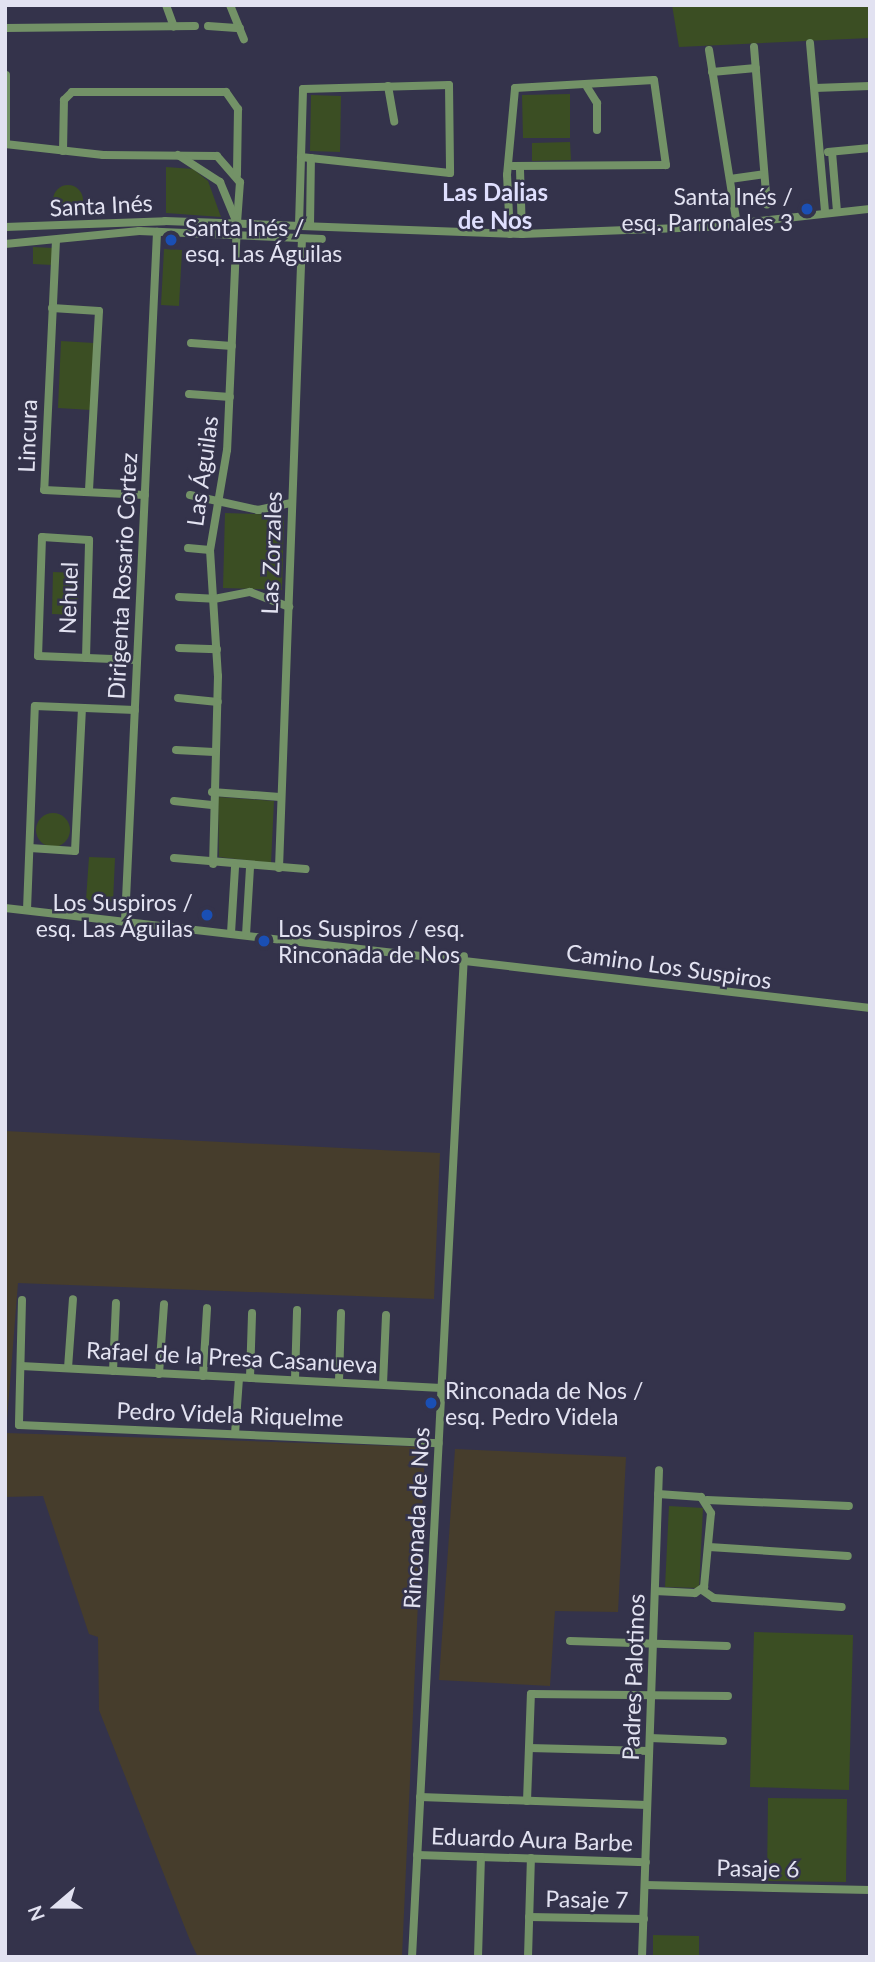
<!DOCTYPE html>
<html>
<head>
<meta charset="utf-8">
<style>
	body { margin:0 }
	#map { position:relative; width:875px; height:1962px; overflow:hidden; background:#34334b; font-family:Lato,sans-serif }
	div>[style] { position:absolute }
	[style*='--x'] { left:calc(var(--x)*1px); top:calc(var(--y)*1px); width:calc(var(--w)*1px); rotate:calc(var(--a)*1deg) }
	.industrial>* { inset:0; background:#463d2c }
	.green>* { inset:0; background:#3b4e23 }
	.round { border-radius:50% }
	.street>* { height:8px; margin:-4px; padding:0 4px; transform-origin:4px; border-radius:4px; background:#739267 }
	.dots>* { width:19px; height:19px; translate:-50% -50%; box-sizing:border-box; border:4px solid #34334b; border-radius:50% }
	span { translate:-50% -50%; white-space:nowrap; text-align:center; line-height:1.15; -webkit-text-stroke:5px #34334b; paint-order:stroke }
	.poi-label { font-size:23px; color:#e2e2f1 }
	.right { translate:-100% -50%; text-align:right }
	.left { translate:0 -50%; text-align:left }
	.street-label { font-size:23px; color:#e2e2f1 }
	.neighbourhood-label { font-size:24px; color:#dfdffe; font-weight:700 }
	.frame { position:absolute; inset:0; border:7px solid #e2e2f1; pointer-events:none }
	.north { position:absolute; left:21px; top:1871px; width:70px; height:70px; -webkit-text-stroke:5px #34334b; paint-order:stroke; rotate:250deg; font-size:19px; font-weight:700; line-height:28px; text-align:center; color:#e2e2f1 }
	.north::after { content:''; display:block; margin:auto; width:24px; height:32px; background:#e2e2f1; clip-path:polygon(50% 0,100% 100%,50% 72%,0 100%) }
</style>
</head>
<body>
<div id="map">
	<div class="industrial">
		<i style="clip-path:polygon(5px 1131px,440px 1153px,434px 1299px,18px 1283px,6px 1433px,425px 1447px,402px 1957px,198px 1957px,191px 1943px,99px 1710px,98px 1637px,89px 1634px,43px 1496px,5px 1497px)"></i>
		<i style="clip-path:polygon(455px 1449px,626px 1457px,618px 1612px,555px 1611px,550px 1686px,439px 1680px)"></i>
	</div>
	<div class="green">
		<i style="clip-path:polygon(672px 5px,870px 5px,870px 38px,679px 47px)"></i>
		<i style="clip-path:polygon(570px 94px,570px 138px,523px 138px,522px 95px)"></i>
		<i style="clip-path:polygon(311px 95px,341px 96px,340px 152px,310px 151px)"></i>
		<i style="clip-path:polygon(570px 142px,571px 160px,532px 161px,532px 143px)"></i>
		<i style="clip-path:polygon(166px 167px,193px 169px,208px 181px,221px 217px,166px 213px)"></i>
		<i class="round" style="left:53px;top:185px;width:30px;height:30px"></i>
		<i style="clip-path:polygon(33px 247px,53px 248px,52px 265px,33px 264px)"></i>
		<i style="clip-path:polygon(164px 249px,182px 250px,179px 306px,161px 305px)"></i>
		<i style="clip-path:polygon(61px 341px,94px 343px,91px 410px,58px 408px)"></i>
		<i style="clip-path:polygon(225px 513px,284px 515px,282px 590px,223px 588px)"></i>
		<i style="clip-path:polygon(53px 572px,79px 573px,78px 615px,52px 614px)"></i>
		<i style="clip-path:polygon(218px 797px,274px 801px,271px 863px,219px 857px)"></i>
		<i class="round" style="left:36px;top:813px;width:34px;height:34px"></i>
		<i style="clip-path:polygon(89px 857px,115px 858px,113px 902px,86px 900px)"></i>
		<i style="clip-path:polygon(669px 1506px,703px 1508px,699px 1588px,665px 1587px)"></i>
		<i style="clip-path:polygon(754px 1632px,853px 1635px,849px 1790px,750px 1787px)"></i>
		<i style="clip-path:polygon(768px 1798px,847px 1799px,846px 1882px,767px 1881px)"></i>
		<i style="clip-path:polygon(653px 1935px,699px 1936px,699px 1957px,653px 1957px)"></i>
	</div>
	<div class="street">
		<i style="--x:166;--y:5;--w:23;--a:70"></i>
		<i style="--x:230;--y:5;--w:37;--a:68"></i>
		<i style="--x:208;--y:26;--w:32;--a:4"></i>
		<i style="--x:5;--y:28;--w:190;--a:-0.6"></i>
		<i style="--x:810;--y:43;--w:170;--a:84.9"></i>
		<i style="--x:754;--y:47;--w:158;--a:85.3"></i>
		<i style="--x:709;--y:50;--w:177;--a:80.9"></i>
		<i style="--x:712;--y:72;--w:44;--a:-5.2"></i>
		<i style="--x:6;--y:75;--w:69;--a:90"></i>
		<i style="--x:388;--y:86;--w:36;--a:80"></i>
		<i style="--x:587;--y:87;--w:19;--a:58"></i>
		<i style="--x:597;--y:103;--w:27;--a:90"></i>
		<i style="--x:815;--y:88;--w:55;--a:-2.1"></i>
		<i style="--x:5;--y:144;--w:99;--a:6.4"></i>
		<i style="--x:103;--y:155;--w:114;--a:0.5"></i>
		<i style="--x:217;--y:156;--w:35;--a:49"></i>
		<i style="--x:240;--y:182;--w:41;--a:94.2"></i>
		<i style="--x:63;--y:151;--w:51;--a:-88.9"></i>
		<i style="--x:64;--y:100;--w:11;--a:-45"></i>
		<i style="--x:72;--y:92;--w:154;--a:0"></i>
		<i style="--x:226;--y:92;--w:21;--a:55"></i>
		<i style="--x:238;--y:109;--w:66;--a:90.9"></i>
		<i style="--x:828;--y:152;--w:42;--a:-5.4"></i>
		<i style="--x:832;--y:152;--w:60;--a:85.2"></i>
		<i style="--x:178;--y:155;--w:50;--a:32.7"></i>
		<i style="--x:220;--y:182;--w:44;--a:67.5"></i>
		<i style="--x:237;--y:223;--w:227;--a:92.5"></i>
		<i style="--x:227;--y:450;--w:101;--a:99.6"></i>
		<i style="--x:210;--y:550;--w:126;--a:86.4"></i>
		<i style="--x:218;--y:676;--w:188;--a:91.5"></i>
		<i style="--x:520;--y:170;--w:64;--a:88.2"></i>
		<i style="--x:730;--y:179;--w:34;--a:-8"></i>
		<i style="--x:299;--y:225;--w:136;--a:-88.3"></i>
		<i style="--x:303;--y:89;--w:146;--a:-1.6"></i>
		<i style="--x:449;--y:85;--w:88;--a:89.3"></i>
		<i style="--x:450;--y:173;--w:150;--a:-173.9"></i>
		<i style="--x:310;--y:226;--w:68;--a:-89.2"></i>
		<i style="--x:5;--y:227;--w:160;--a:-2.1"></i>
		<i style="--x:165;--y:221;--w:357;--a:2.1"></i>
		<i style="--x:522;--y:234;--w:184;--a:-2.2"></i>
		<i style="--x:706;--y:227;--w:165;--a:-6.3"></i>
		<i style="--x:510;--y:234;--w:59;--a:-92.9"></i>
		<i style="--x:507;--y:175;--w:87;--a:-84.7"></i>
		<i style="--x:515;--y:88;--w:139;--a:-3.3"></i>
		<i style="--x:654;--y:80;--w:86;--a:82"></i>
		<i style="--x:666;--y:165;--w:153;--a:179.6"></i>
		<i style="--x:56;--y:240;--w:250;--a:92.7"></i>
		<i style="--x:44;--y:490;--w:101;--a:2.8"></i>
		<i style="--x:5;--y:244;--w:135;--a:-5.5"></i>
		<i style="--x:139;--y:231;--w:183;--a:2.5"></i>
		<i style="--x:52;--y:308;--w:47;--a:3.7"></i>
		<i style="--x:99;--y:311;--w:181;--a:93.2"></i>
		<i style="--x:191;--y:343;--w:41;--a:4.2"></i>
		<i style="--x:189;--y:394;--w:41;--a:4.2"></i>
		<i style="--x:190;--y:495;--w:70;--a:12.4"></i>
		<i style="--x:258;--y:510;--w:34;--a:-12"></i>
		<i style="--x:188;--y:548;--w:22;--a:5"></i>
		<i style="--x:179;--y:597;--w:35;--a:3"></i>
		<i style="--x:214;--y:599;--w:37;--a:-11"></i>
		<i style="--x:250;--y:592;--w:42;--a:21"></i>
		<i style="--x:179;--y:648;--w:38;--a:2"></i>
		<i style="--x:86;--y:658;--w:118;--a:-88.5"></i>
		<i style="--x:89;--y:540;--w:47;--a:-176.3"></i>
		<i style="--x:42;--y:537;--w:119;--a:91.9"></i>
		<i style="--x:38;--y:656;--w:99;--a:2.3"></i>
		<i style="--x:178;--y:698;--w:40;--a:5.7"></i>
		<i style="--x:176;--y:750;--w:38;--a:3"></i>
		<i style="--x:212;--y:792;--w:68;--a:4.2"></i>
		<i style="--x:174;--y:801;--w:38;--a:6"></i>
		<i style="--x:30;--y:848;--w:45;--a:3.8"></i>
		<i style="--x:75;--y:851;--w:143;--a:-87.2"></i>
		<i style="--x:174;--y:858;--w:132;--a:4.8"></i>
		<i style="--x:279;--y:868;--w:629;--a:-87.91"></i>
		<i style="--x:5;--y:908;--w:871;--a:6.59"></i>
		<i style="--x:27;--y:910;--w:204;--a:-87.8"></i>
		<i style="--x:35;--y:706;--w:100;--a:2.3"></i>
		<i style="--x:125;--y:921;--w:690;--a:-87.34"></i>
		<i style="--x:231;--y:933;--w:66;--a:-86.5"></i>
		<i style="--x:246;--y:935;--w:67;--a:-86.6"></i>
		<i style="--x:22;--y:1300;--w:125;--a:91.4"></i>
		<i style="--x:19;--y:1425;--w:420;--a:2.5"></i>
		<i style="--x:21;--y:1366;--w:421;--a:3"></i>
		<i style="--x:68;--y:1368;--w:69;--a:-85.9"></i>
		<i style="--x:113;--y:1371;--w:68;--a:-87.5"></i>
		<i style="--x:159;--y:1374;--w:70;--a:-85.9"></i>
		<i style="--x:203;--y:1376;--w:68;--a:-86.6"></i>
		<i style="--x:250;--y:1378;--w:65;--a:-88.2"></i>
		<i style="--x:295;--y:1379;--w:69;--a:-88.3"></i>
		<i style="--x:339;--y:1381;--w:68;--a:-88.3"></i>
		<i style="--x:383;--y:1384;--w:69;--a:-87.5"></i>
		<i style="--x:235;--y:1434;--w:56;--a:-85.9"></i>
		<i style="--x:707;--y:1500;--w:142;--a:2.4"></i>
		<i style="--x:709;--y:1547;--w:139;--a:3.7"></i>
		<i style="--x:702;--y:1590;--w:14;--a:34"></i>
		<i style="--x:714;--y:1598;--w:128;--a:4"></i>
		<i style="--x:655;--y:1591;--w:40;--a:2.9"></i>
		<i style="--x:695;--y:1593;--w:11;--a:-34"></i>
		<i style="--x:704;--y:1587;--w:74;--a:-84.6"></i>
		<i style="--x:711;--y:1513;--w:19;--a:-122"></i>
		<i style="--x:701;--y:1497;--w:43;--a:-176"></i>
		<i style="--x:570;--y:1641;--w:157;--a:1.8"></i>
		<i style="--x:650;--y:1738;--w:73;--a:2.4"></i>
		<i style="--x:529;--y:1748;--w:120;--a:1.4"></i>
		<i style="--x:420;--y:1797;--w:227;--a:2"></i>
		<i style="--x:527;--y:1801;--w:107;--a:-87.9"></i>
		<i style="--x:531;--y:1694;--w:197;--a:0.6"></i>
		<i style="--x:417;--y:1855;--w:229;--a:1.8"></i>
		<i style="--x:645;--y:1885;--w:225;--a:1.3"></i>
		<i style="--x:529;--y:1917;--w:115;--a:1"></i>
		<i style="--x:412;--y:1957;--w:1002;--a:-87.03"></i>
		<i style="--x:478;--y:1957;--w:100;--a:-88.3"></i>
		<i style="--x:528;--y:1957;--w:99;--a:-88.3"></i>
		<i style="--x:642;--y:1957;--w:487;--a:-88"></i>
	</div>
	<div class="dots">
		<i style="left:807px;top:209px;background:#1a4fb4"></i>
		<i style="left:171px;top:240px;background:#1a4fb4"></i>
		<i style="left:207px;top:915px;background:#1a4fb4"></i>
		<i style="left:264px;top:941px;background:#1a4fb4"></i>
		<i style="left:431px;top:1403px;background:#1a4fb4"></i>
	</div>
	<div class="poi-label">
		<span class="right" style="left:793px;top:209px">Santa Inés /<br>esq. Parronales 3</span>
		<span class="left" style="left:185px;top:240px">Santa Inés /<br>esq. Las Águilas</span>
		<span class="right" style="left:193px;top:915px">Los Suspiros /<br>esq. Las Águilas</span>
		<span class="left" style="left:278px;top:941px">Los Suspiros / esq.<br>Rinconada de Nos</span>
		<span class="left" style="left:445px;top:1403px">Rinconada de Nos /<br>esq. Pedro Videla</span>
	</div>
	<div class="street-label">
		<span style="left:101px;top:205px;rotate:-3deg">Santa Inés</span>
		<span style="left:27px;top:436px;rotate:-88deg">Lincura</span>
		<span style="left:202px;top:471px;rotate:-82deg">Las Águilas</span>
		<span style="left:271px;top:553px;rotate:-88deg">Las Zorzales</span>
		<span style="left:122px;top:576px;rotate:-87deg">Dirigenta Rosario Cortez</span>
		<span style="left:68px;top:598px;rotate:-88deg">Nehuel</span>
		<span style="left:669px;top:966px;rotate:8deg">Camino Los Suspiros</span>
		<span style="left:232px;top:1357px;rotate:3deg">Rafael de la Presa Casanueva</span>
		<span style="left:230px;top:1414px;rotate:2deg">Pedro Videla Riquelme</span>
		<span style="left:416px;top:1518px;rotate:-87deg">Rinconada de Nos</span>
		<span style="left:633px;top:1677px;rotate:-88deg">Padres Palotinos</span>
		<span style="left:532px;top:1839px;rotate:2deg">Eduardo Aura Barbe</span>
		<span style="left:758px;top:1868px;rotate:1deg">Pasaje 6</span>
		<span style="left:587px;top:1899px;rotate:1deg">Pasaje 7</span>
	</div>
	<div class="neighbourhood-label">
		<span style="left:495px;top:206px">Las Dalias<br>de Nos</span>
	</div>
	<div class="frame"></div>
	<div class="north">N</div>
</div>
</body>
</html>
